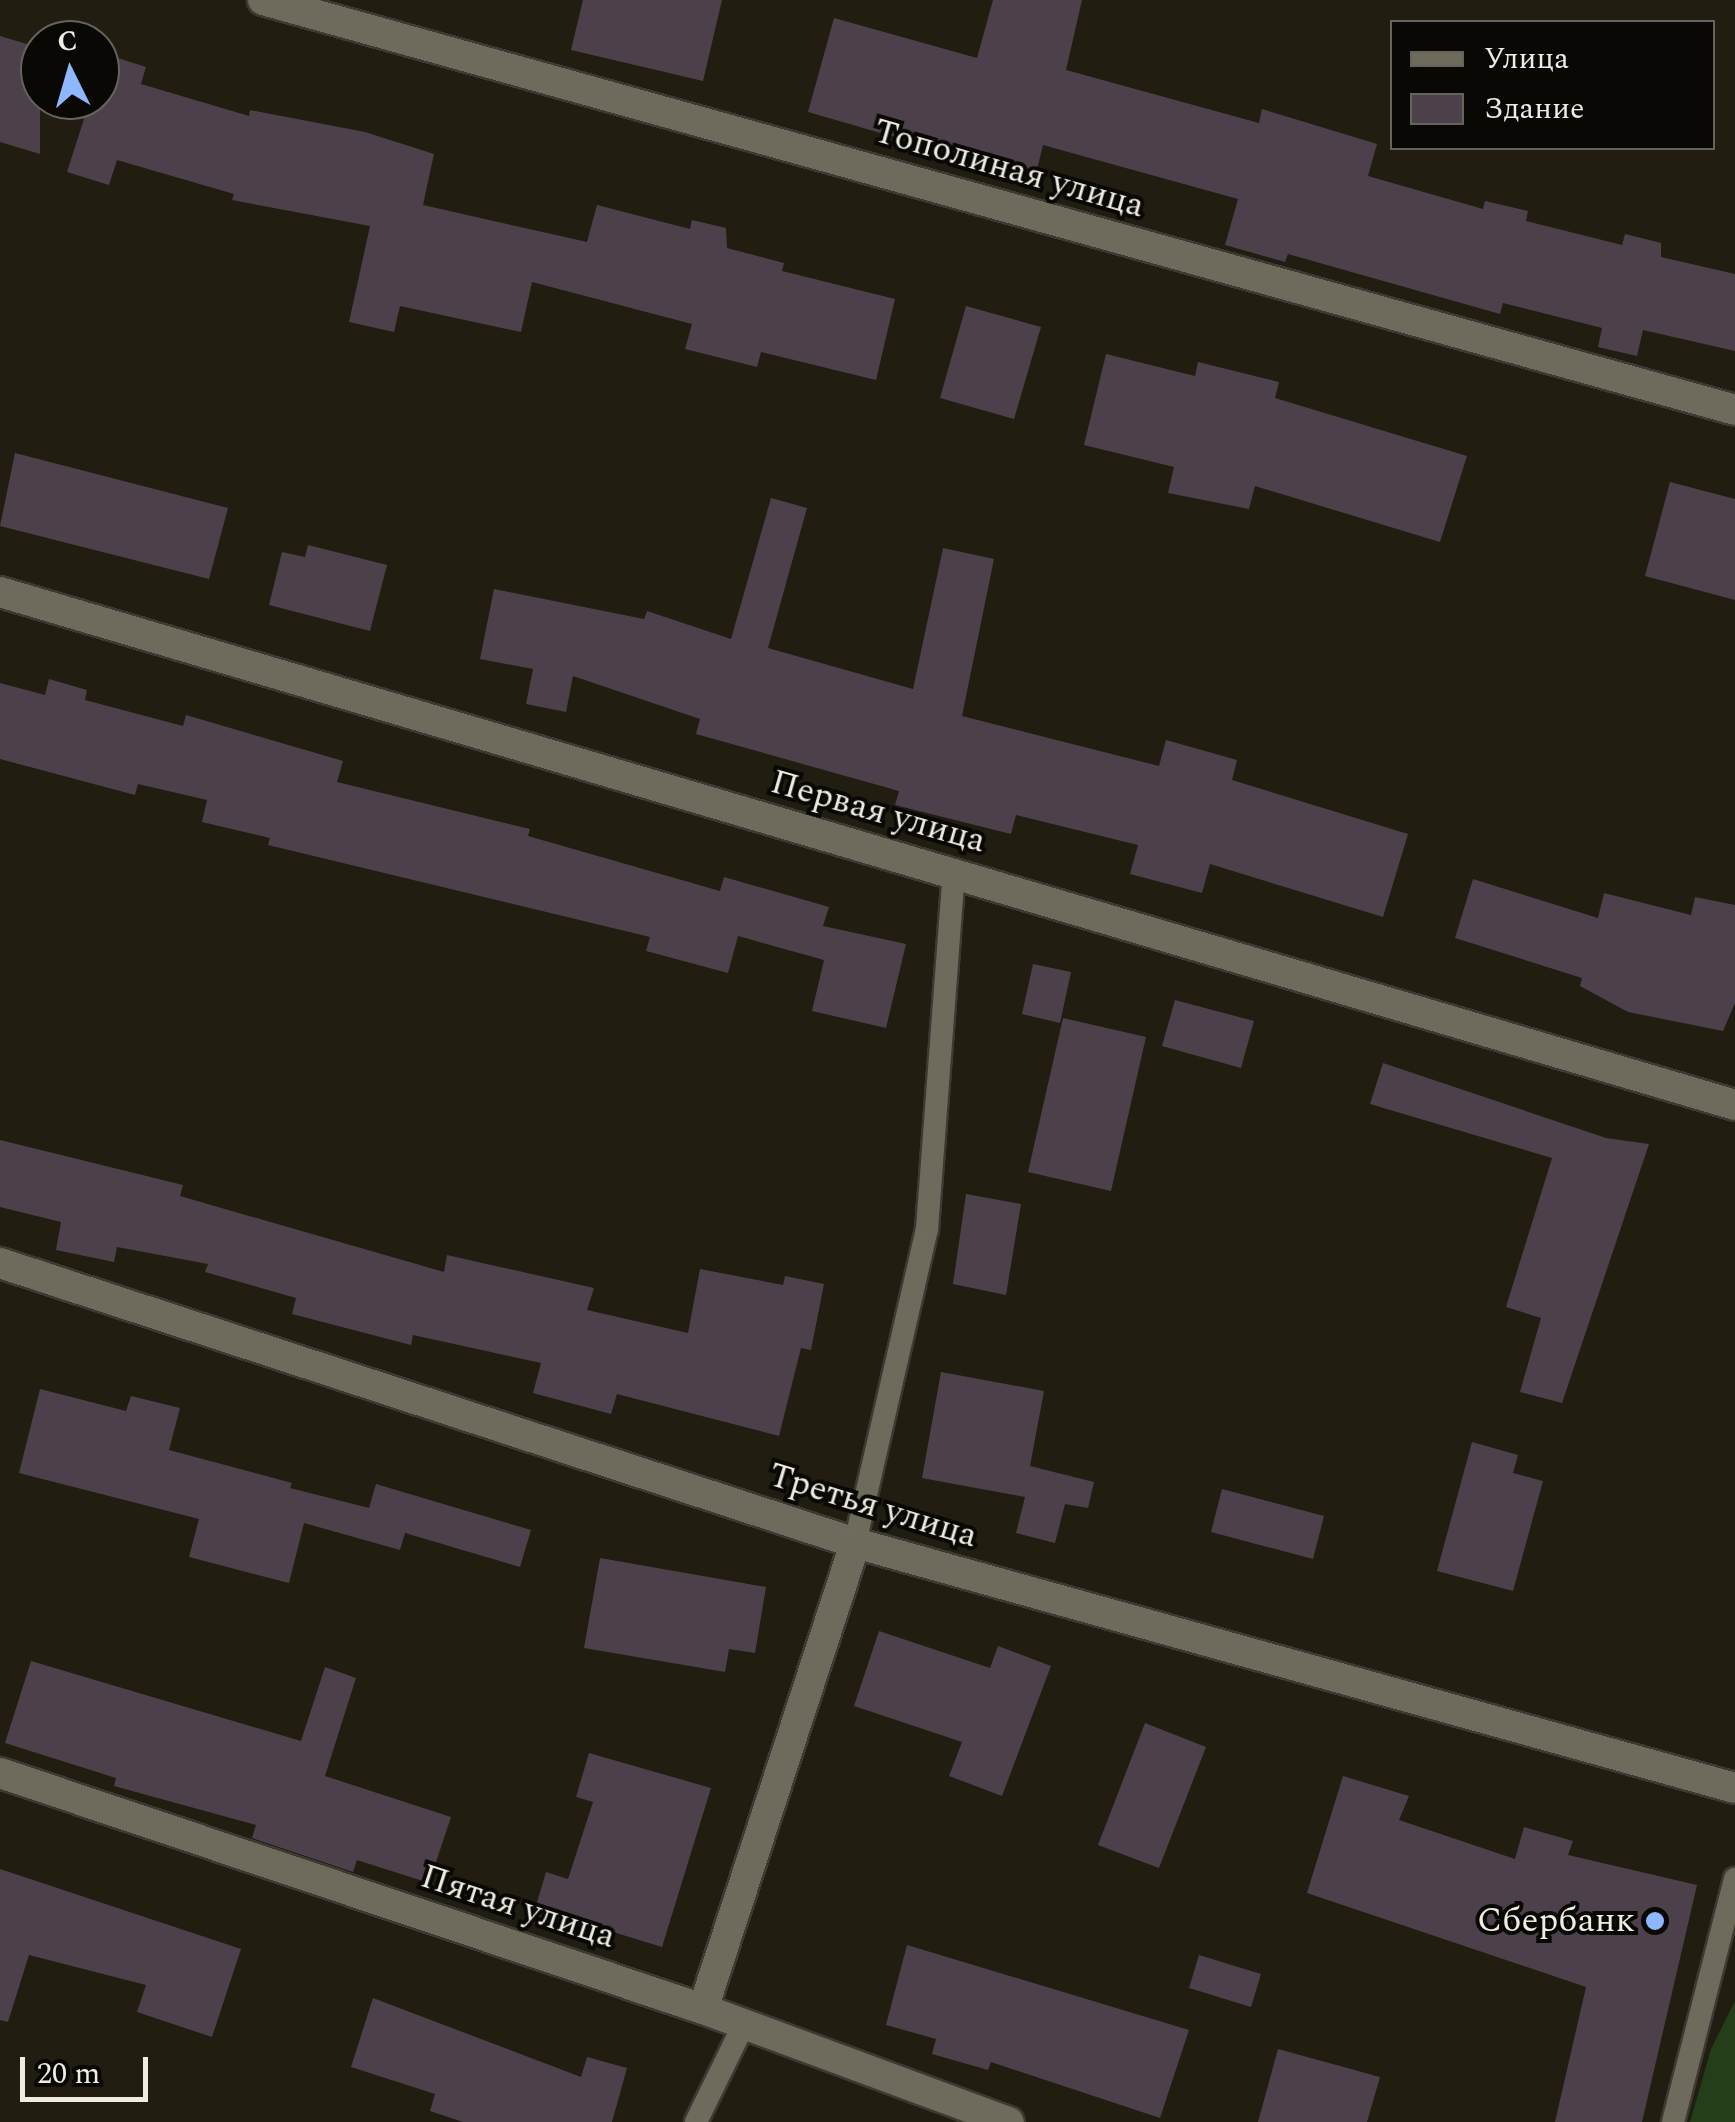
<!DOCTYPE html>
<html>
<head>
<meta charset="utf-8">
<style>
	body { margin:0 }
	#map { position:relative; width:1735px; height:2122px; overflow:hidden; background:#211d11; font-family:Spectral,serif }
	div>[style] { position:absolute }
	[style*='--x'] { left:calc(var(--x)*1px); top:calc(var(--y)*1px); width:calc(var(--w)*1px); rotate:calc(var(--a)*1deg) }
	.green>* { inset:0; background:#233e19 }
	.building>* { inset:0; background:#4c414a }
	.roads { filter:drop-shadow(2px 0 #3d3933) drop-shadow(-2px 0 #3d3933) drop-shadow(0 2px #3d3933) drop-shadow(0 -2px #3d3933) }
	.lane>* { height:22px; margin:-11px; padding:0 11px; transform-origin:11px; border-radius:11px; background:#6f6b5c }
	.street>* { height:30px; margin:-15px; padding:0 15px; transform-origin:15px; border-radius:15px; background:#6f6b5c }
	.dots>* { width:28px; height:28px; translate:-50% -50%; box-sizing:border-box; border:5px solid #090804; border-radius:50% }
	span { translate:-50% -50%; white-space:nowrap; text-align:center; line-height:1.15; -webkit-text-stroke:8px #090804; paint-order:stroke }
	.street-label { font-size:35px; color:#eeece3 }
	.poi-label { font-size:35px; color:#eeece3 }
	.right { translate:-100% -50%; text-align:right }
	.legend { position:absolute; left:1390px; top:20px; width:325px; height:130px; box-sizing:border-box; background:#090804; border:2px solid #65635d; margin:0; padding:12px 18px; list-style:none; font-size:30px; color:#eeece3 }
	.legend li { display:flex; align-items:center; gap:20px; height:50px }
	.legend b { width:50px; border:2px solid #65635d }
	.north { position:absolute; left:20px; top:20px; width:100px; height:100px; box-sizing:border-box; background:#090804; border:2px solid #65635d; border-radius:50%; rotate:355deg; font-size:28px; font-weight:700; line-height:40px; text-align:center; color:#eeece3 }
	.north::after { content:''; display:block; margin:auto; width:35px; height:45px; background:#8eb8fd; clip-path:polygon(50% 0,100% 100%,50% 72%,0 100%) }
	.scale { position:absolute; left:20px; top:2057px; width:128px; height:45px; box-sizing:border-box; border:5px solid #eeece3; border-top:0; padding-left:12px; font-size:30px; line-height:35px; white-space:nowrap; color:#eeece3; -webkit-text-stroke:8px #090804; paint-order:stroke }
</style>
</head>
<body>
<div id="map">
	<div class="green">
		<i style="clip-path:polygon(1735px 2001px,1735px 2122px,1690px 2122px,1711px 2049px)"></i>
	</div>
	<div class="building">
		<i style="clip-path:polygon(583px 0,722px 0,703px 81px,571px 50px)"></i>
		<i style="clip-path:polygon(993px 0,1082px 0,1066px 70px,1259px 123px,1262px 109px,1377px 144px,1368px 176px,1483px 209px,1485px 201px,1528px 211px,1526px 221px,1622px 245px,1625px 234px,1661px 243px,1661px 257px,1735px 274px,1735px 351px,1643px 330px,1637px 356px,1598px 347px,1602px 328px,1503px 303px,1500px 314px,1288px 254px,1285px 262px,1225px 245px,1238px 199px,1043px 145px,1033px 186px,993px 175px,995px 166px,808px 112px,834px 18px,977px 58px)"></i>
		<i style="clip-path:polygon(0 36px,40px 48px,40px 154px,0 142px)"></i>
		<i style="clip-path:polygon(105px 54px,146px 67px,141px 84px,249px 116px,250px 110px,365px 132px,434px 154px,423px 205px,587px 242px,597px 205px,690px 229px,692px 220px,726px 228px,727px 248px,784px 263px,782px 271px,895px 299px,876px 380px,761px 352px,757px 367px,685px 349px,692px 324px,532px 282px,521px 332px,400px 306px,394px 332px,349px 322px,370px 226px,232px 200px,234px 194px,117px 160px,109px 185px,67px 172px,90px 100px,100px 100px)"></i>
		<i style="clip-path:polygon(966px 306px,1041px 327px,1014px 419px,940px 398px)"></i>
		<i style="clip-path:polygon(1106px 354px,1195px 376px,1198px 362px,1279px 382px,1275px 398px,1467px 456px,1440px 542px,1255px 486px,1249px 509px,1168px 493px,1174px 467px,1084px 445px)"></i>
		<i style="clip-path:polygon(15px 453px,228px 508px,209px 579px,0 526px)"></i>
		<i style="clip-path:polygon(1670px 482px,1735px 499px,1735px 600px,1645px 576px)"></i>
		<i style="clip-path:polygon(771px 498px,807px 508px,768px 648px,913px 689px,943px 548px,994px 559px,962px 716px,1159px 766px,1166px 740px,1237px 760px,1232px 780px,1408px 834px,1383px 917px,1210px 864px,1202px 893px,1130px 874px,1138px 845px,1016px 815px,1011px 834px,895px 805px,899px 791px,696px 734px,700px 719px,573px 676px,566px 712px,526px 704px,533px 669px,480px 659px,494px 589px,644px 619px,647px 611px,731px 639px)"></i>
		<i style="clip-path:polygon(308px 545px,387px 565px,370px 631px,269px 605px,282px 552px,305px 557px)"></i>
		<i style="clip-path:polygon(49px 679px,87px 690px,85px 700px,183px 726px,186px 715px,343px 761px,337px 782px,530px 829px,528px 836px,720px 891px,724px 877px,829px 907px,823px 926px,906px 944px,886px 1028px,812px 1011px,824px 960px,738px 936px,728px 973px,646px 951px,650px 937px,268px 845px,270px 838px,202px 822px,207px 800px,138px 784px,135px 795px,0 759px,0 683px,45px 695px)"></i>
		<i style="clip-path:polygon(1473px 879px,1598px 918px,1604px 893px,1691px 915px,1695px 897px,1735px 905px,1735px 1003px,1723px 1031px,1628px 1012px,1580px 986px,1582px 978px,1455px 938px)"></i>
		<i style="clip-path:polygon(1033px 964px,1071px 972px,1060px 1023px,1022px 1014px)"></i>
		<i style="clip-path:polygon(1175px 1000px,1254px 1021px,1241px 1068px,1162px 1046px)"></i>
		<i style="clip-path:polygon(1063px 1018px,1146px 1037px,1111px 1191px,1028px 1172px)"></i>
		<i style="clip-path:polygon(1383px 1063px,1606px 1138px,1649px 1144px,1562px 1403px,1520px 1392px,1541px 1318px,1506px 1307px,1552px 1158px,1370px 1104px)"></i>
		<i style="clip-path:polygon(0 1140px,183px 1185px,180px 1196px,444px 1272px,447px 1255px,594px 1288px,587px 1310px,688px 1333px,700px 1269px,783px 1285px,785px 1276px,824px 1284px,811px 1350px,801px 1348px,779px 1436px,617px 1394px,611px 1414px,533px 1393px,541px 1363px,413px 1335px,411px 1345px,292px 1314px,296px 1298px,205px 1272px,208px 1264px,117px 1247px,114px 1262px,56px 1250px,61px 1222px,0 1207px)"></i>
		<i style="clip-path:polygon(966px 1194px,1021px 1204px,1006px 1295px,953px 1284px)"></i>
		<i style="clip-path:polygon(941px 1372px,1044px 1391px,1030px 1466px,1094px 1482px,1088px 1508px,1065px 1504px,1055px 1543px,1016px 1533px,1025px 1497px,922px 1478px)"></i>
		<i style="clip-path:polygon(40px 1389px,126px 1411px,131px 1396px,180px 1408px,169px 1450px,292px 1483px,290px 1488px,369px 1508px,376px 1484px,531px 1530px,520px 1567px,405px 1533px,400px 1550px,304px 1523px,289px 1583px,189px 1557px,199px 1519px,19px 1473px)"></i>
		<i style="clip-path:polygon(1472px 1442px,1518px 1455px,1513px 1473px,1543px 1481px,1513px 1591px,1437px 1571px)"></i>
		<i style="clip-path:polygon(1222px 1489px,1324px 1516px,1313px 1559px,1211px 1532px)"></i>
		<i style="clip-path:polygon(600px 1558px,766px 1587px,755px 1653px,729px 1649px,725px 1672px,584px 1648px)"></i>
		<i style="clip-path:polygon(879px 1631px,990px 1668px,998px 1646px,1051px 1666px,1002px 1796px,949px 1776px,962px 1742px,854px 1706px)"></i>
		<i style="clip-path:polygon(31px 1661px,301px 1741px,325px 1667px,356px 1678px,325px 1776px,451px 1817px,429px 1883px,357px 1860px,353px 1872px,252px 1838px,256px 1825px,114px 1786px,116px 1778px,5px 1743px)"></i>
		<i style="clip-path:polygon(1145px 1723px,1206px 1747px,1159px 1868px,1098px 1845px)"></i>
		<i style="clip-path:polygon(589px 1753px,711px 1788px,662px 1947px,577px 1921px,572px 1935px,531px 1923px,546px 1872px,568px 1879px,593px 1802px,576px 1797px)"></i>
		<i style="clip-path:polygon(1343px 1776px,1409px 1796px,1399px 1820px,1515px 1859px,1524px 1827px,1573px 1841px,1568px 1855px,1697px 1885px,1642px 2122px,1555px 2122px,1586px 1987px,1307px 1893px)"></i>
		<i style="clip-path:polygon(0 1869px,241px 1949px,212px 2037px,137px 2012px,146px 1985px,29px 1955px,8px 2022px,0 2020px)"></i>
		<i style="clip-path:polygon(907px 1945px,1189px 2030px,1160px 2118px,991px 2062px,988px 2070px,932px 2054px,936px 2039px,886px 2025px)"></i>
		<i style="clip-path:polygon(1199px 1955px,1261px 1974px,1251px 2007px,1189px 1988px)"></i>
		<i style="clip-path:polygon(373px 1998px,581px 2077px,587px 2057px,627px 2068px,612px 2122px,463px 2122px,430px 2111px,435px 2094px,351px 2067px)"></i>
		<i style="clip-path:polygon(1278px 2049px,1380px 2077px,1367px 2122px,1258px 2122px)"></i>
	</div>
	<div class="roads">
		<div class="lane">
			<i style="--x:855;--y:1543;--w:322;--a:-77.1"></i>
			<i style="--x:927;--y:1229;--w:357;--a:-85.7"></i>
			<i style="--x:696;--y:2122;--w:109;--a:-63.9"></i>
			<i style="--x:1673;--y:2122;--w:251;--a:-75.7"></i>
		</div>
		<div class="street">
			<i style="--x:263;--y:0;--w:1528;--a:15.56"></i>
			<i style="--x:0;--y:592;--w:1809;--a:16.47"></i>
			<i style="--x:0;--y:1263;--w:900;--a:18.13"></i>
			<i style="--x:855;--y:1543;--w:913;--a:15.56"></i>
			<i style="--x:0;--y:1773;--w:742;--a:18.56"></i>
			<i style="--x:703;--y:2009;--w:326;--a:20.3"></i>
			<i style="--x:703;--y:2009;--w:490;--a:-71.9"></i>
		</div>
	</div>
	<div class="dots">
		<i style="left:1655px;top:1921px;background:#8eb8fd"></i>
	</div>
	<div class="street-label">
		<span style="left:1009px;top:169px;rotate:16deg">Тополиная улица</span>
		<span style="left:878px;top:812px;rotate:16deg">Первая улица</span>
		<span style="left:873px;top:1506px;rotate:17deg">Третья улица</span>
		<span style="left:518px;top:1907px;rotate:18deg">Пятая улица</span>
	</div>
	<div class="poi-label">
		<span class="right" style="left:1635px;top:1921px">Сбербанк</span>
	</div>
	<ul class="legend">
	<li><b style="height:12px;background:#6f6b5c"></b>Улица</li>
	<li><b style="height:28px;background:#4c414a"></b>Здание</li>
	</ul>
	<div class="north">С</div>
	<div class="scale">20 m</div>
</div>
</body>
</html>
